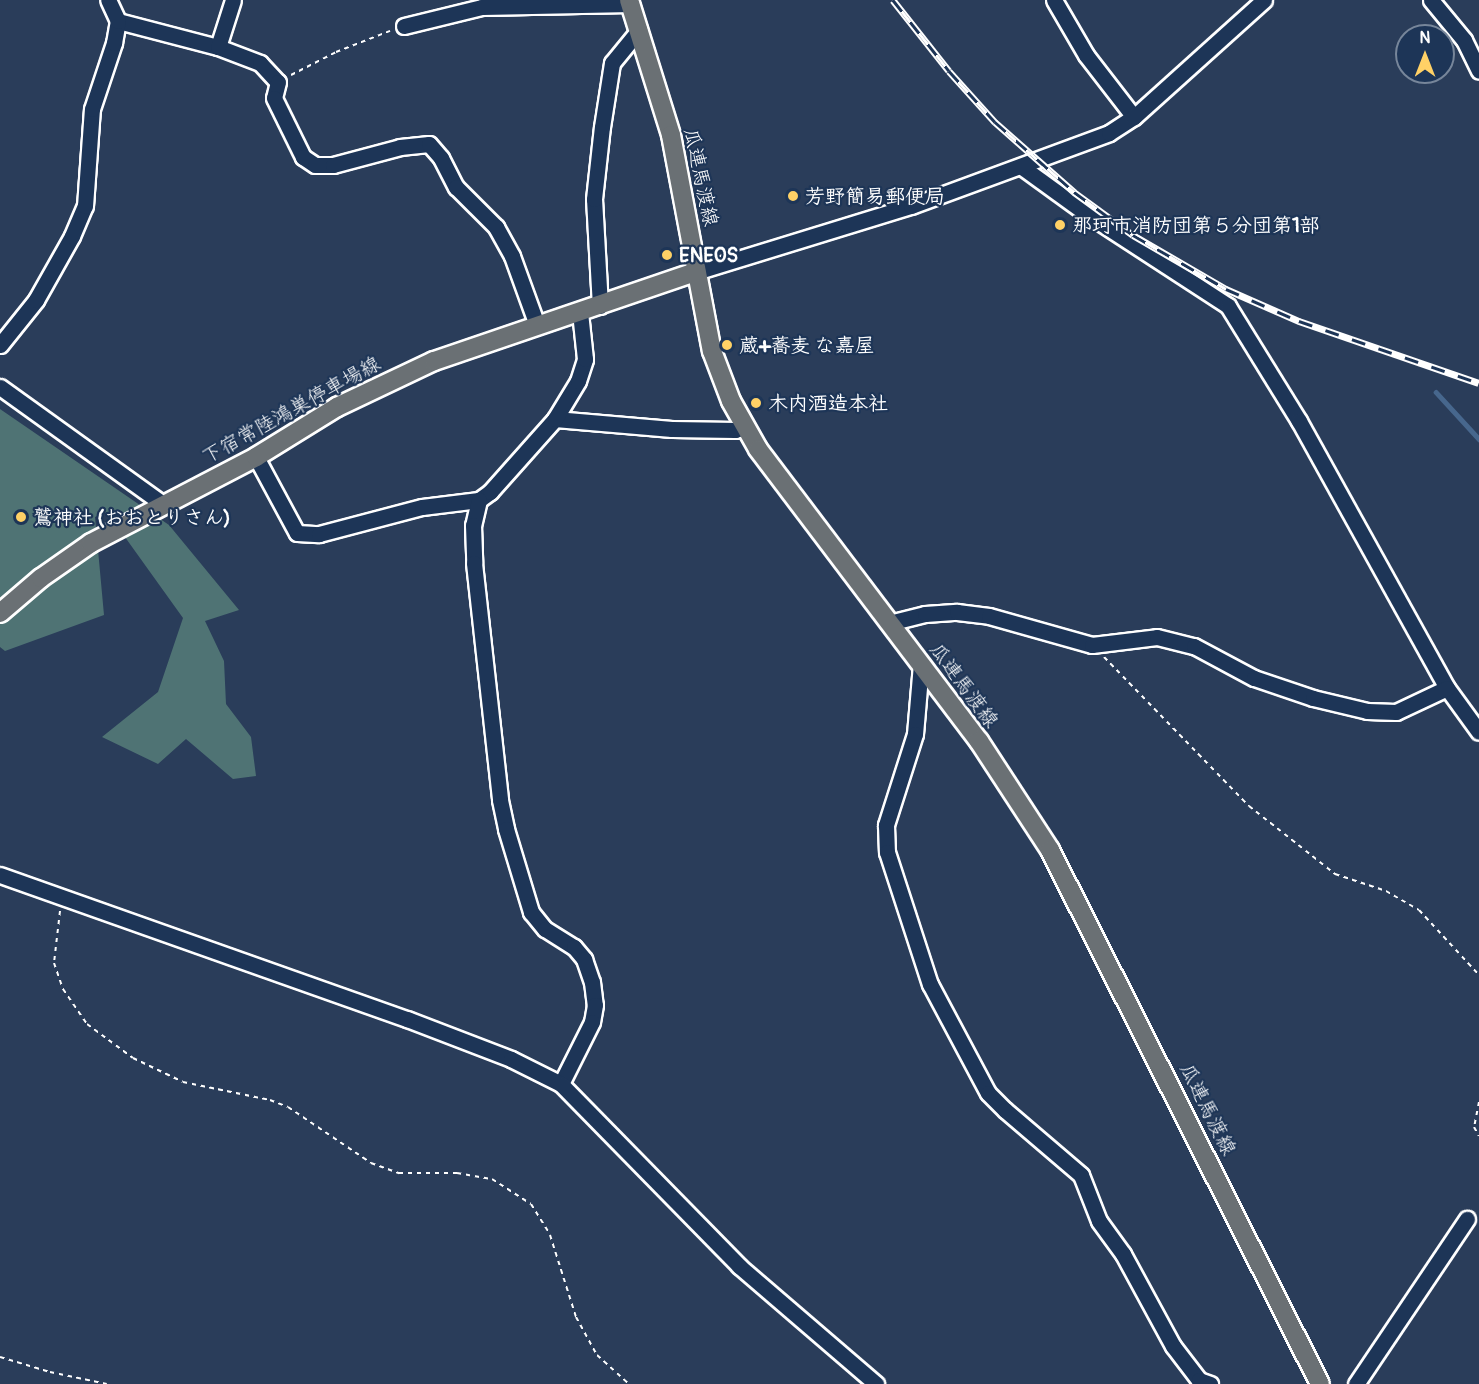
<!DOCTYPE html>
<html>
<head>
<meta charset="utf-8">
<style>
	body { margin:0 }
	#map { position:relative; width:1479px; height:1384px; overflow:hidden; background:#2a3d5a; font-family:Pangolin,"Klee One",sans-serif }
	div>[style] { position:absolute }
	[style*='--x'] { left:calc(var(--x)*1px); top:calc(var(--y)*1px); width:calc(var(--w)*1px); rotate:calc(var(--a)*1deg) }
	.green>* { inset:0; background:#4f7374 }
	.stream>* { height:4.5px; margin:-2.25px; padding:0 2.25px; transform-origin:2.25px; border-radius:2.25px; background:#47678d }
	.path>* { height:2px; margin-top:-1px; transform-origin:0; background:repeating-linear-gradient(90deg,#fff 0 4.5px,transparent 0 9px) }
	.roads { filter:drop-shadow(2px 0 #fff) drop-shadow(-2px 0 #fff) drop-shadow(0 2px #fff) drop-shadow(0 -2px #fff) }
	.minor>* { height:15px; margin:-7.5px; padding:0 7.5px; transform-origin:7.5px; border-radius:7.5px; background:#1d3557 }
	.major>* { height:18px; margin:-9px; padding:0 9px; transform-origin:9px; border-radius:9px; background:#6a7074 }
	.rail>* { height:7px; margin-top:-3.5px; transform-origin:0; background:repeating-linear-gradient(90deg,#1d3557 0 14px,#fff 0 28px); box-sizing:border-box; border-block:2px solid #fff }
	.dots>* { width:16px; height:16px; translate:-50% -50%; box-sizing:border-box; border:3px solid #1d3557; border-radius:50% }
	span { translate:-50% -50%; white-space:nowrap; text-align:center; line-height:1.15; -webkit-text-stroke:4.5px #1d3557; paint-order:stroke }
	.street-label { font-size:20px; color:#fff }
	.poi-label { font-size:20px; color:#fff; font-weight:700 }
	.left { translate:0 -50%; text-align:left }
	.north { position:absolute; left:1395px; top:24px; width:60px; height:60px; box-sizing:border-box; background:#1d3557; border:2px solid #77869a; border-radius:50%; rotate:0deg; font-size:16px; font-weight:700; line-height:24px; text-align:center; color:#fff }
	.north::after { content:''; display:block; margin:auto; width:21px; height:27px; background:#ffd166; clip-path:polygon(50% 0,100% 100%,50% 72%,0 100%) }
</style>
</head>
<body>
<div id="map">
	<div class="green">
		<i style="clip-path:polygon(0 409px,169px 525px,239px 610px,205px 621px,224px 661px,226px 704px,251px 737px,256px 776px,233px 779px,186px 739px,158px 764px,102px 737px,158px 692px,183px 618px,107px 512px,95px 517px,104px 615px,5px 651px,0 647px)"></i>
	</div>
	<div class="stream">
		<i style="--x:1436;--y:392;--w:64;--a:47.5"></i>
	</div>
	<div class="path">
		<i style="--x:291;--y:75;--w:51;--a:-27.1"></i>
		<i style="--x:336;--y:52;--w:58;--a:-21.3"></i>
		<i style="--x:1104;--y:657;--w:208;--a:45.8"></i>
		<i style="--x:1249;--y:806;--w:110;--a:38.3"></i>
		<i style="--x:1335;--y:874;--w:54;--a:18.4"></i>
		<i style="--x:1386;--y:891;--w:38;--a:30"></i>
		<i style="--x:1419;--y:910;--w:88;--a:47.3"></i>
		<i style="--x:60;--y:911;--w:52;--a:96.6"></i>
		<i style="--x:54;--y:963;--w:28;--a:71"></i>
		<i style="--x:63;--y:989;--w:42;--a:55.6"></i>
		<i style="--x:87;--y:1024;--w:57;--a:36.5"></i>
		<i style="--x:133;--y:1058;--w:55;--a:25.6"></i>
		<i style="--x:183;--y:1082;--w:89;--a:11.7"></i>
		<i style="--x:270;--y:1100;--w:19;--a:21"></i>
		<i style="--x:288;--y:1107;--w:100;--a:34"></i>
		<i style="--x:371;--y:1163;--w:30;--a:20"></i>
		<i style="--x:399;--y:1173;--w:58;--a:0"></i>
		<i style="--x:457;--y:1173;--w:36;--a:10"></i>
		<i style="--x:492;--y:1179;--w:46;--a:32.7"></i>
		<i style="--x:531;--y:1204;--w:36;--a:58"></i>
		<i style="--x:550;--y:1235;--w:86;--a:72.4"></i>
		<i style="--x:576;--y:1317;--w:43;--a:61.1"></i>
		<i style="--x:597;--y:1355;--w:43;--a:42.2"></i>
		<i style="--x:1479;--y:1102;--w:25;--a:101"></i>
		<i style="--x:1474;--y:1127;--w:10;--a:61"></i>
		<i style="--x:0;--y:1357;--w:52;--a:16.7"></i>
		<i style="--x:50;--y:1372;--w:58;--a:11.9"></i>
	</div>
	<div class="roads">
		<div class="minor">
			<i style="--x:1054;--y:0;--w:64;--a:59.8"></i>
			<i style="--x:1086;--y:55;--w:78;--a:52.3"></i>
			<i style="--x:1431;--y:0;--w:52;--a:50.5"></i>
			<i style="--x:1464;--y:40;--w:34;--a:64"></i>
			<i style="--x:118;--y:21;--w:103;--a:14.6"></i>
			<i style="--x:218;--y:47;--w:45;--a:20.9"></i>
			<i style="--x:260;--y:63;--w:26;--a:47"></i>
			<i style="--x:278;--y:82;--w:16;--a:104"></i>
			<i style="--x:274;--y:98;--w:66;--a:63.8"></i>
			<i style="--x:303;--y:157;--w:14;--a:34"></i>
			<i style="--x:315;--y:165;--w:18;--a:0"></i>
			<i style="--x:333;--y:165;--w:69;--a:-15"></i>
			<i style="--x:400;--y:147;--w:29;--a:-6"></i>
			<i style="--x:429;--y:144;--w:18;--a:49"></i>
			<i style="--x:441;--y:158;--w:33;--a:63"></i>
			<i style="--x:456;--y:187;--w:57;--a:45"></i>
			<i style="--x:496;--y:227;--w:33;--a:61"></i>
			<i style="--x:512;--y:256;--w:73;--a:70.1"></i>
			<i style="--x:404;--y:26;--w:80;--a:-13.7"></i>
			<i style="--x:482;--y:7;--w:149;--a:-1.2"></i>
			<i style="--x:218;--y:47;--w:49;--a:-72.3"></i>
			<i style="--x:1022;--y:167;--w:80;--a:35.9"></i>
			<i style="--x:1087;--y:214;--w:168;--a:33.1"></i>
			<i style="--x:1228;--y:306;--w:135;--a:58.3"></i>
			<i style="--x:1299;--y:421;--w:305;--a:61"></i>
			<i style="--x:1447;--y:688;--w:54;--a:54"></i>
			<i style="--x:696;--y:272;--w:225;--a:-17.1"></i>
			<i style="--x:911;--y:206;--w:211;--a:-20.2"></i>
			<i style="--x:1109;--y:133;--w:30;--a:-33"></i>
			<i style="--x:1134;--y:117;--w:175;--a:-42"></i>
			<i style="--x:600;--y:306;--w:107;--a:-93.2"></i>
			<i style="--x:594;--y:199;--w:72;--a:-83.7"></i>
			<i style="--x:602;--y:127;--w:65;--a:-81.1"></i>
			<i style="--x:612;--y:63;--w:43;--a:-50.7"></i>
			<i style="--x:0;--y:345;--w:58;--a:-51.3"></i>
			<i style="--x:36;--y:300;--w:73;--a:-60.6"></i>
			<i style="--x:72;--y:236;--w:33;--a:-67"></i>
			<i style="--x:85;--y:206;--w:97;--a:-85.9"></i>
			<i style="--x:92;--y:109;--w:70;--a:-71.6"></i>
			<i style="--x:114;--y:43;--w:22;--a:-80"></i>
			<i style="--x:118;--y:21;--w:23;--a:-115"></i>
			<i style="--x:0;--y:387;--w:201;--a:35.7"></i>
			<i style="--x:555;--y:419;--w:117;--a:4.9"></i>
			<i style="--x:672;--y:429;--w:63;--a:0.9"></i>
			<i style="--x:735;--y:430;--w:9;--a:-18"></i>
			<i style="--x:256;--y:457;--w:86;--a:61.7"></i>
			<i style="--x:297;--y:533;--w:22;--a:3"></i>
			<i style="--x:319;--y:534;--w:106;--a:-14.7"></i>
			<i style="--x:422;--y:507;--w:57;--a:-7"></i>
			<i style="--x:479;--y:500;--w:14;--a:-36"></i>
			<i style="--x:490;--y:492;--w:98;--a:-48.3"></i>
			<i style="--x:555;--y:419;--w:44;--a:-58.8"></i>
			<i style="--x:578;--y:381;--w:23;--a:-72"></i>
			<i style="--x:585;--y:359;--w:47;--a:-96.1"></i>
			<i style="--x:479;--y:500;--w:26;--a:103"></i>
			<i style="--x:473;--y:525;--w:38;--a:88"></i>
			<i style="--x:474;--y:563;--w:238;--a:83.7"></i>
			<i style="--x:500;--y:800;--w:30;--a:78"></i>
			<i style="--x:506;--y:829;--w:87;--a:73.2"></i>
			<i style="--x:531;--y:912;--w:22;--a:51"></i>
			<i style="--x:545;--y:929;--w:34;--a:32"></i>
			<i style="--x:574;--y:947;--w:16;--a:50"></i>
			<i style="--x:584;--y:959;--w:24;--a:71"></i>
			<i style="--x:592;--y:982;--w:23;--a:83"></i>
			<i style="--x:595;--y:1005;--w:17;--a:100"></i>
			<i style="--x:592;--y:1022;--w:69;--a:116.6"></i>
			<i style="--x:889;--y:623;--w:37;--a:-14"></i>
			<i style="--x:925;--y:614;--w:32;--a:-4"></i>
			<i style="--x:957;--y:612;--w:32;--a:7"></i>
			<i style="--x:989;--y:616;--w:107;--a:15.7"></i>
			<i style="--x:1092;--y:645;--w:65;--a:-7"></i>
			<i style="--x:1157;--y:637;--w:38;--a:14"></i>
			<i style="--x:1194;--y:646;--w:68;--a:28.1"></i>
			<i style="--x:1254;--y:678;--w:62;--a:18.7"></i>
			<i style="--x:1313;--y:698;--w:56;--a:13.5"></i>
			<i style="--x:1367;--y:711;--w:29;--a:2"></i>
			<i style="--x:1396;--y:712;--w:56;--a:-25.2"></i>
			<i style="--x:921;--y:664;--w:70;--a:94.9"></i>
			<i style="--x:915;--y:734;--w:96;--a:107.7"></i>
			<i style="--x:886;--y:825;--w:27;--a:88"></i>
			<i style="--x:887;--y:852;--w:139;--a:72"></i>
			<i style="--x:930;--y:984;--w:123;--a:62"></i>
			<i style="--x:988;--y:1093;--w:24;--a:45"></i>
			<i style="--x:1005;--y:1110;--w:100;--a:40.5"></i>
			<i style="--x:1081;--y:1175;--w:49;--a:68.6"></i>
			<i style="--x:1099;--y:1221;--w:41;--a:54"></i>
			<i style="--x:1123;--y:1254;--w:105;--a:61.5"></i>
			<i style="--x:1173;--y:1346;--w:43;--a:52.6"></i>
			<i style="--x:1199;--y:1380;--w:12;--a:20"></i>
			<i style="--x:0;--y:875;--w:432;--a:19.5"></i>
			<i style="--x:407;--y:1019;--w:111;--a:21"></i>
			<i style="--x:511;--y:1059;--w:56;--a:26.6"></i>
			<i style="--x:561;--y:1084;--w:255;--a:45.6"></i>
			<i style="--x:739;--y:1266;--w:181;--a:40.7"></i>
			<i style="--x:1356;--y:1384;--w:199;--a:-56.1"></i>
		</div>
		<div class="major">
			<i style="--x:629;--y:0;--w:141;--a:72.7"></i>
			<i style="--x:671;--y:135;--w:220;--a:79.3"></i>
			<i style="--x:712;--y:351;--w:53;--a:69.2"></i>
			<i style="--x:731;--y:401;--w:55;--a:60.6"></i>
			<i style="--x:758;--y:449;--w:366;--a:52.9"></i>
			<i style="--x:979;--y:741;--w:130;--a:56.9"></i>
			<i style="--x:1050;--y:850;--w:598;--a:63.18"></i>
			<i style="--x:0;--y:613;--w:54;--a:-40.5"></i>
			<i style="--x:41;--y:578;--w:61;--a:-35"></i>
			<i style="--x:91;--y:543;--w:186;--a:-27.5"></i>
			<i style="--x:256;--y:457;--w:95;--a:-31.7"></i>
			<i style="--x:337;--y:407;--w:107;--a:-25.4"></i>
			<i style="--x:434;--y:361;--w:277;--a:-18.8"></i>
		</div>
	</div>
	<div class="rail">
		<i style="--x:893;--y:0;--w:90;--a:51.7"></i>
		<i style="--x:949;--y:71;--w:69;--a:48"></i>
		<i style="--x:995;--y:122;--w:106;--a:41.5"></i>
		<i style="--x:1074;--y:192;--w:73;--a:36.1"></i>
		<i style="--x:1133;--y:235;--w:108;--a:30.1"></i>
		<i style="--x:1226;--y:289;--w:80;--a:23.7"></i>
		<i style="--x:1299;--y:321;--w:190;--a:19"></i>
	</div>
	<div class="dots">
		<i style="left:793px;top:196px;background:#ffd166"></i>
		<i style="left:1060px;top:225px;background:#ffd166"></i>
		<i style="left:667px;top:255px;background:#ffd166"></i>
		<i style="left:727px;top:345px;background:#ffd166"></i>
		<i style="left:756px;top:403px;background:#ffd166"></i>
		<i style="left:21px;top:517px;background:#ffd166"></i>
	</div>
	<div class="street-label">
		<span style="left:701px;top:177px;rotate:78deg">瓜連馬渡線</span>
		<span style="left:291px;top:410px;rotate:-29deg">下宿常陸鴻巣停車場線</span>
		<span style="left:964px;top:685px;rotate:53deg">瓜連馬渡線</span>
		<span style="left:1208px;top:1109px;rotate:63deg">瓜連馬渡線</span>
	</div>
	<div class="poi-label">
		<span class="left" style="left:805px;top:196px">芳野簡易郵便局</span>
		<span class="left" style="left:1072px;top:225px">那珂市消防団第５分団第1部</span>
		<span class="left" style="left:679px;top:255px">ENEOS</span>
		<span class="left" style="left:739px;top:345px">蔵+蕎麦 な嘉屋</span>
		<span class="left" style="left:768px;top:403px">木内酒造本社</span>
		<span class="left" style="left:33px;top:517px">鷲神社 (おおとりさん)</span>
	</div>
	<div class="north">N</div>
</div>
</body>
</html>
